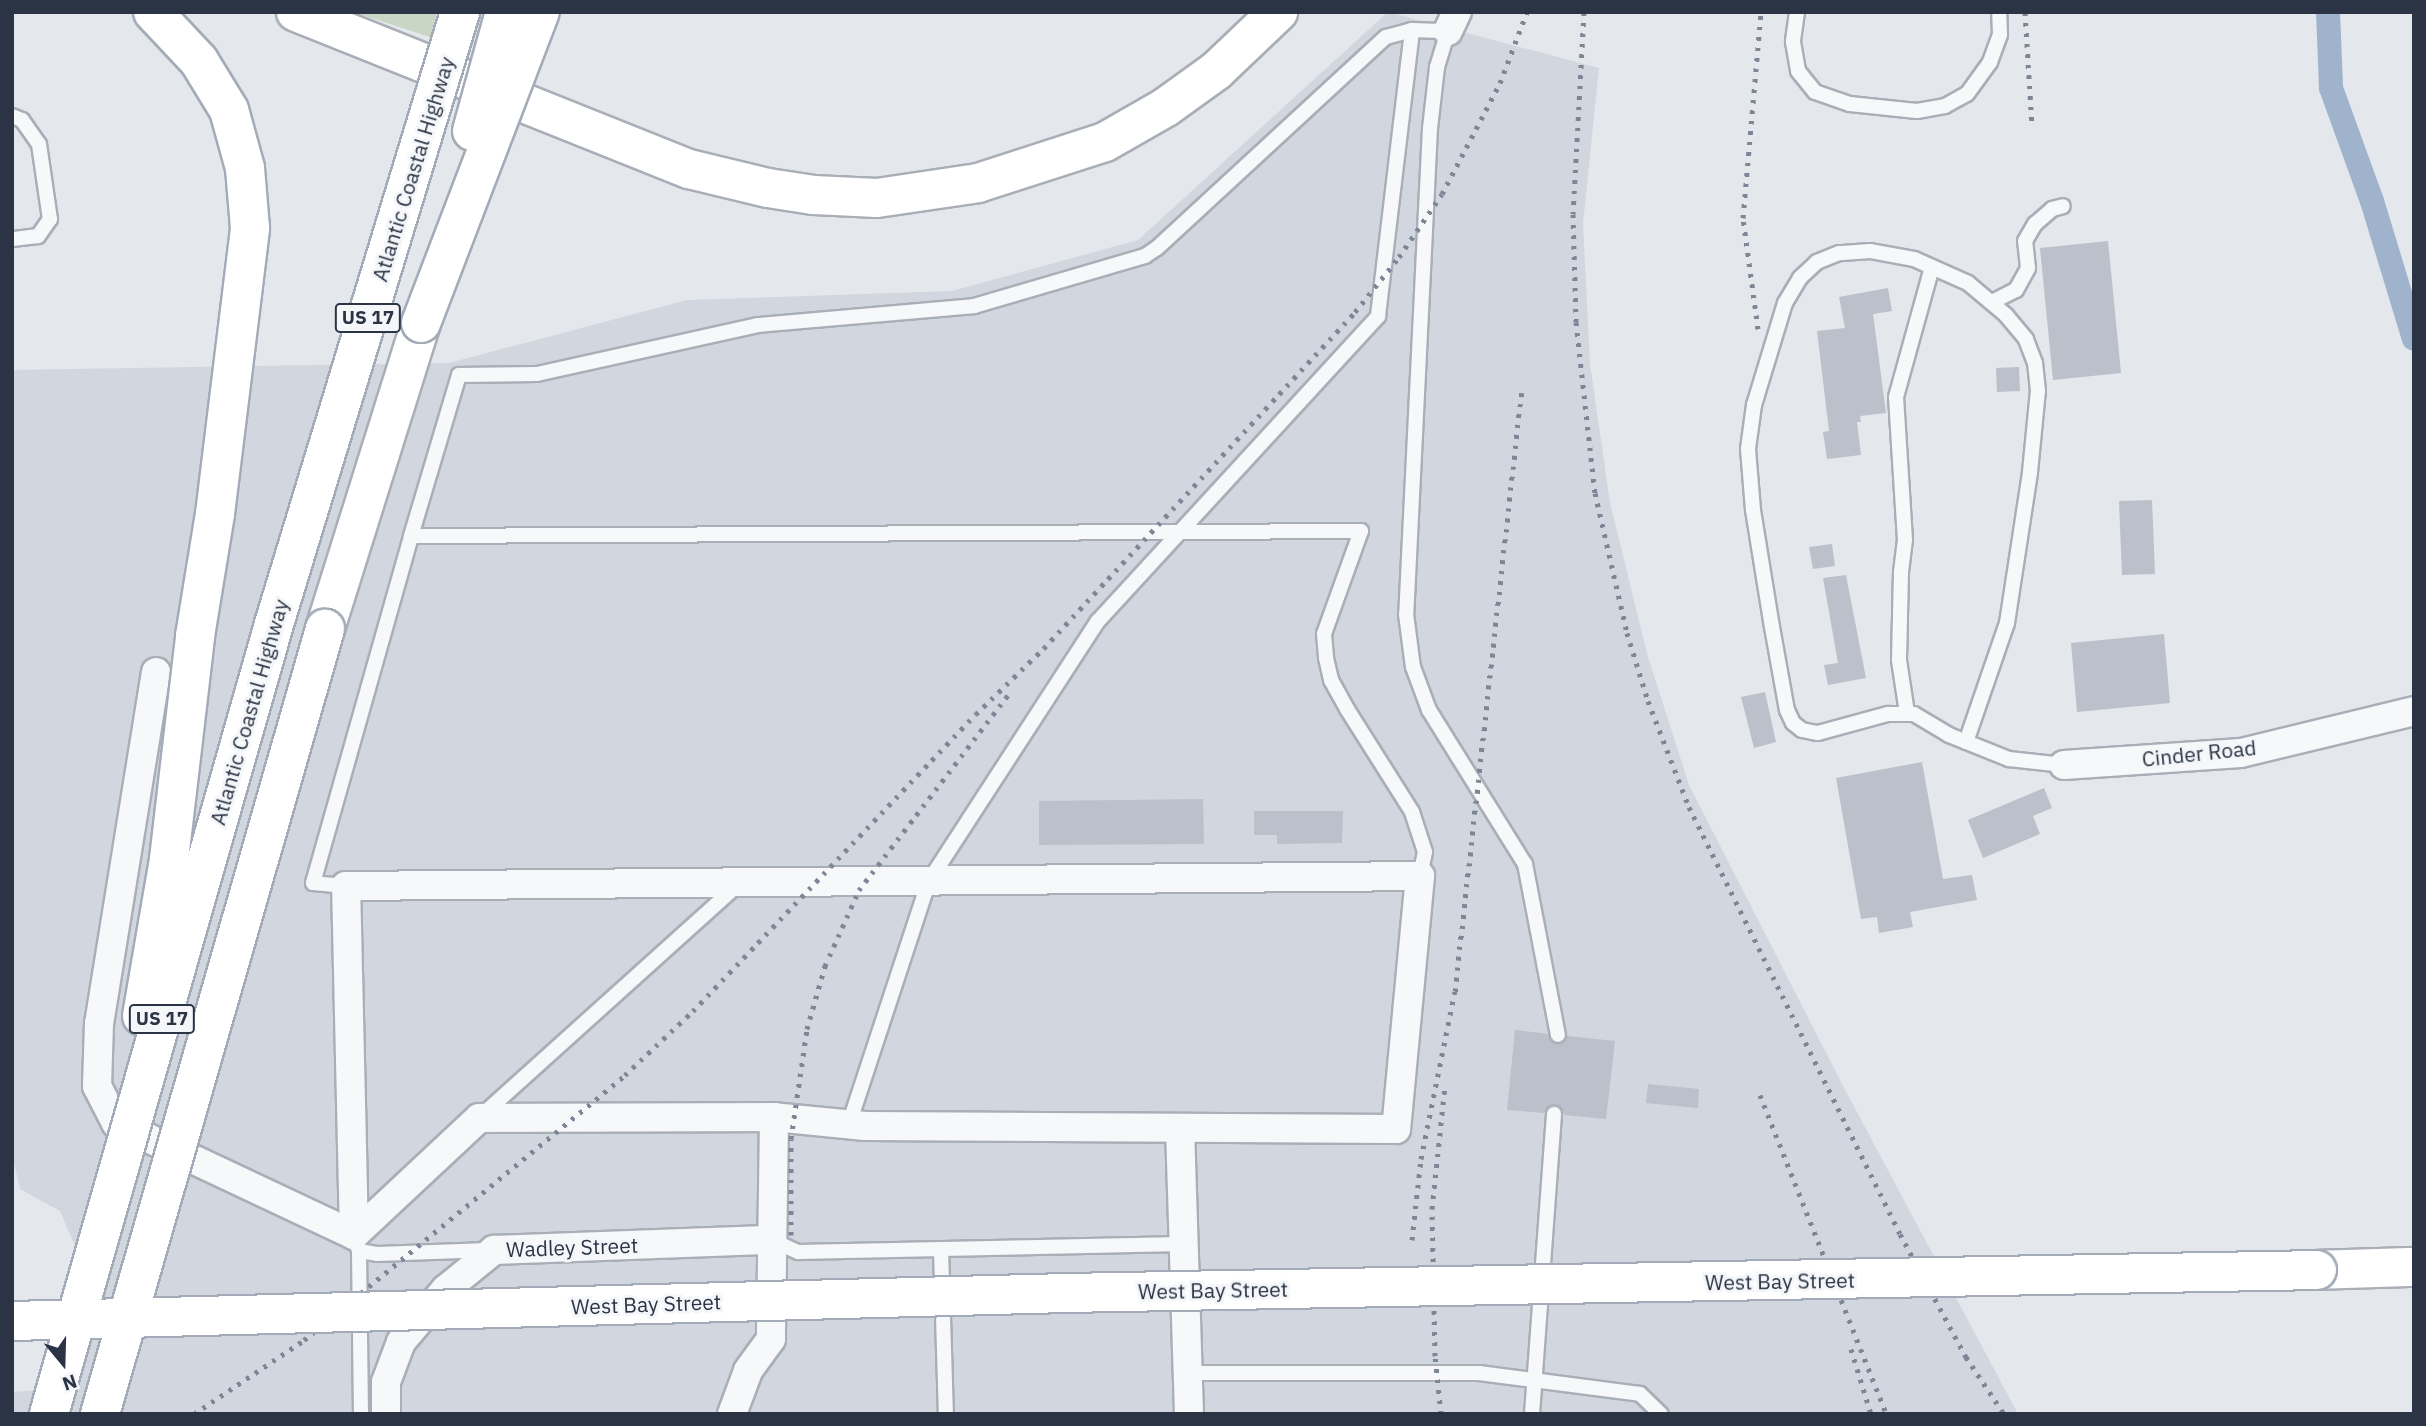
<!DOCTYPE html>
<html>
<head>
<meta charset="utf-8">
<style>
	body { margin:0 }
	#map { position:relative; width:2426px; height:1426px; overflow:hidden; background:#e4e7ec; font-family:"IBM Plex Sans",sans-serif }
	div>[style] { position:absolute }
	[style*='--x'] { left:calc(var(--x)*1px); top:calc(var(--y)*1px); width:calc(var(--w)*1px); rotate:calc(var(--a)*1deg) }
	.built>* { inset:0; background:#d2d6de }
	.green>* { inset:0; background:#c9d6c5 }
	.canal>* { height:24px; margin:-12px; padding:0 12px; transform-origin:12px; border-radius:12px; background:#9fb4cc }
	.building>* { inset:0; background:#bbc0ca }
	.roads { filter:drop-shadow(2px 0 #a9aeb7) drop-shadow(-2px 0 #a9aeb7) drop-shadow(0 2px #a9aeb7) drop-shadow(0 -2px #a9aeb7) }
	.lane>* { height:14px; margin:-7px; padding:0 7px; transform-origin:7px; border-radius:7px; background:#f7f8fa }
	.street>* { height:28px; margin:-14px; padding:0 14px; transform-origin:14px; border-radius:14px; background:#f7f8fa }
	.primary>* { height:38px; margin:-19px; padding:0 19px; transform-origin:19px; border-radius:19px; background:#fff }
	.highway>* { height:38px; margin:-19px; padding:0 19px; transform-origin:19px; border-radius:19px; background:#fff }
	.rail>* { height:5px; margin-top:-2.5px; transform-origin:0; background:repeating-linear-gradient(90deg,#7d8696 0 3.5px,transparent 0 10.5px) }
	.bridges { filter:drop-shadow(2px 0 #a3abb8) drop-shadow(-2px 0 #a3abb8) drop-shadow(0 2px #a3abb8) drop-shadow(0 -2px #a3abb8) }
	.primary-bridge>* { height:38px; margin:-19px; padding:0 19px; transform-origin:19px; border-radius:19px; background:#fff }
	.highway-bridge>* { height:38px; margin:-19px; padding:0 19px; transform-origin:19px; border-radius:19px; background:#fff }
	span { translate:-50% -50%; white-space:nowrap; text-align:center; line-height:1.15; -webkit-text-stroke:6px #f4f6f9; paint-order:stroke }
	.shield-label span { padding:2px 5px; background:#f4f6f9; border:2px solid; border-radius:5px; -webkit-text-stroke-width:0 }
	.shield-label { font-size:19px; color:#2b3445; font-weight:700 }
	.street-label { font-size:21px; color:#2b3445 }
	.frame { position:absolute; inset:0; border:14px solid #2b3445; pointer-events:none }
	.north { position:absolute; left:28px; top:1328px; width:70px; height:70px; -webkit-text-stroke:5px #f4f6f9; paint-order:stroke; rotate:161deg; font-size:19px; font-weight:700; line-height:28px; text-align:center; color:#2b3445 }
	.north::after { content:''; display:block; margin:auto; width:24px; height:32px; background:#2b3445; clip-path:polygon(50% 0,100% 100%,50% 72%,0 100%) }
</style>
</head>
<body>
<div id="map">
	<div class="built">
		<i style="clip-path:polygon(1388px 12px,1599px 68px,1583px 223px,1590px 364px,1610px 503px,1648px 657px,1689px 785px,1842px 1084px,2018px 1414px,12px 1414px,12px 1392px,39px 1390px,78px 1253px,60px 1211px,20px 1189px,12px 1154px,12px 370px,449px 363px,687px 300px,952px 291px,1138px 240px)"></i>
	</div>
	<div class="green">
		<i style="clip-path:polygon(353px 12px,437px 12px,430px 37px)"></i>
	</div>
	<div class="canal">
		<i style="--x:2328;--y:12;--w:76;--a:87.7"></i>
		<i style="--x:2331;--y:88;--w:120;--a:70.1"></i>
		<i style="--x:2372;--y:201;--w:144;--a:73.1"></i>
	</div>
	<div class="building">
		<i style="clip-path:polygon(2108px 241px,2121px 373px,2053px 380px,2040px 248px)"></i>
		<i style="clip-path:polygon(1888px 288px,1892px 311px,1873px 314px,1886px 413px,1860px 416px,1861px 422px,1857px 422px,1861px 455px,1827px 459px,1823px 432px,1829px 431px,1817px 331px,1845px 328px,1839px 297px)"></i>
		<i style="clip-path:polygon(2019px 367px,2020px 391px,1997px 392px,1996px 368px)"></i>
		<i style="clip-path:polygon(2152px 500px,2155px 574px,2122px 575px,2119px 501px)"></i>
		<i style="clip-path:polygon(1832px 544px,1835px 566px,1813px 569px,1809px 547px)"></i>
		<i style="clip-path:polygon(1846px 575px,1866px 678px,1828px 685px,1824px 665px,1838px 663px,1823px 578px)"></i>
		<i style="clip-path:polygon(2164px 634px,2170px 703px,2077px 712px,2071px 643px)"></i>
		<i style="clip-path:polygon(1765px 692px,1776px 742px,1754px 748px,1741px 697px)"></i>
		<i style="clip-path:polygon(1922px 762px,1943px 879px,1972px 875px,1977px 900px,1910px 912px,1913px 927px,1879px 933px,1877px 917px,1861px 919px,1836px 778px)"></i>
		<i style="clip-path:polygon(2044px 788px,2052px 808px,2033px 816px,2040px 834px,1983px 858px,1968px 820px)"></i>
		<i style="clip-path:polygon(1203px 799px,1204px 844px,1039px 845px,1039px 801px)"></i>
		<i style="clip-path:polygon(1254px 811px,1343px 811px,1342px 843px,1277px 844px,1277px 835px,1254px 835px)"></i>
		<i style="clip-path:polygon(1515px 1030px,1548px 1034px,1556px 1044px,1564px 1043px,1567px 1036px,1615px 1041px,1606px 1119px,1564px 1115px,1562px 1109px,1555px 1105px,1549px 1106px,1544px 1113px,1507px 1110px)"></i>
		<i style="clip-path:polygon(1648px 1084px,1699px 1089px,1698px 1108px,1646px 1103px)"></i>
	</div>
	<div class="roads">
		<div class="lane">
			<i style="--x:1797;--y:12;--w:30;--a:98"></i>
			<i style="--x:1793;--y:42;--w:29;--a:80"></i>
			<i style="--x:1798;--y:71;--w:27;--a:51"></i>
			<i style="--x:1815;--y:92;--w:37;--a:19"></i>
			<i style="--x:1850;--y:104;--w:67;--a:6"></i>
			<i style="--x:1917;--y:111;--w:28;--a:-10"></i>
			<i style="--x:1945;--y:106;--w:25;--a:-29"></i>
			<i style="--x:1967;--y:94;--w:39;--a:-54"></i>
			<i style="--x:1990;--y:62;--w:29;--a:-70"></i>
			<i style="--x:2000;--y:35;--w:23;--a:-92"></i>
			<i style="--x:12;--y:116;--w:11;--a:22"></i>
			<i style="--x:22;--y:120;--w:29;--a:55"></i>
			<i style="--x:39;--y:144;--w:76;--a:81.7"></i>
			<i style="--x:50;--y:219;--w:21;--a:125"></i>
			<i style="--x:38;--y:236;--w:26;--a:173"></i>
			<i style="--x:1992;--y:302;--w:27;--a:-27"></i>
			<i style="--x:2016;--y:290;--w:25;--a:-61"></i>
			<i style="--x:2028;--y:268;--w:27;--a:-96"></i>
			<i style="--x:2025;--y:241;--w:20;--a:-60"></i>
			<i style="--x:2035;--y:224;--w:23;--a:-41"></i>
			<i style="--x:2052;--y:209;--w:11;--a:-15"></i>
			<i style="--x:411;--y:536;--w:168;--a:-73.4"></i>
			<i style="--x:459;--y:375;--w:78;--a:-0.7"></i>
			<i style="--x:537;--y:374;--w:226;--a:-12.5"></i>
			<i style="--x:758;--y:325;--w:217;--a:-5"></i>
			<i style="--x:974;--y:306;--w:178;--a:-16.3"></i>
			<i style="--x:1145;--y:256;--w:14;--a:-34"></i>
			<i style="--x:1157;--y:248;--w:311;--a:-42.7"></i>
			<i style="--x:1386;--y:37;--w:27;--a:-15"></i>
			<i style="--x:1412;--y:30;--w:36;--a:2"></i>
			<i style="--x:1448;--y:31;--w:38;--a:107"></i>
			<i style="--x:1437;--y:67;--w:61;--a:96.5"></i>
			<i style="--x:1430;--y:128;--w:487;--a:92.8"></i>
			<i style="--x:1406;--y:614;--w:53;--a:82.5"></i>
			<i style="--x:1413;--y:667;--w:46;--a:69.6"></i>
			<i style="--x:1429;--y:710;--w:181;--a:58.1"></i>
			<i style="--x:1525;--y:864;--w:174;--a:79.1"></i>
			<i style="--x:1907;--y:713;--w:54;--a:-98.6"></i>
			<i style="--x:1899;--y:660;--w:88;--a:-88.7"></i>
			<i style="--x:1901;--y:572;--w:32;--a:-83"></i>
			<i style="--x:1905;--y:540;--w:143;--a:-93.6"></i>
			<i style="--x:1896;--y:397;--w:135;--a:-74.5"></i>
			<i style="--x:1966;--y:742;--w:126;--a:-71"></i>
			<i style="--x:2007;--y:623;--w:153;--a:-81.3"></i>
			<i style="--x:2030;--y:472;--w:81;--a:-84.4"></i>
			<i style="--x:2038;--y:391;--w:28;--a:-96"></i>
			<i style="--x:2035;--y:363;--w:26;--a:-111"></i>
			<i style="--x:2026;--y:339;--w:31;--a:-130"></i>
			<i style="--x:2006;--y:315;--w:50;--a:-139.9"></i>
			<i style="--x:1968;--y:283;--w:59;--a:-156"></i>
			<i style="--x:1914;--y:259;--w:45;--a:-169.7"></i>
			<i style="--x:1870;--y:251;--w:31;--a:176"></i>
			<i style="--x:1839;--y:253;--w:24;--a:158"></i>
			<i style="--x:1817;--y:262;--w:23;--a:137"></i>
			<i style="--x:1800;--y:278;--w:29;--a:121"></i>
			<i style="--x:1785;--y:303;--w:107;--a:106.9"></i>
			<i style="--x:1754;--y:405;--w:44;--a:97.8"></i>
			<i style="--x:1748;--y:449;--w:61;--a:85.3"></i>
			<i style="--x:1753;--y:510;--w:119;--a:80.8"></i>
			<i style="--x:1772;--y:627;--w:84;--a:79.8"></i>
			<i style="--x:1787;--y:710;--w:14;--a:65"></i>
			<i style="--x:1793;--y:723;--w:11;--a:38"></i>
			<i style="--x:1802;--y:730;--w:16;--a:11"></i>
			<i style="--x:1818;--y:733;--w:73;--a:-15.2"></i>
			<i style="--x:1888;--y:714;--w:26;--a:0"></i>
			<i style="--x:1914;--y:714;--w:41;--a:31"></i>
			<i style="--x:1949;--y:735;--w:65;--a:21.8"></i>
			<i style="--x:2009;--y:759;--w:55;--a:6.2"></i>
			<i style="--x:346;--y:886;--w:33;--a:-175"></i>
			<i style="--x:313;--y:883;--w:361;--a:-74.2"></i>
			<i style="--x:411;--y:536;--w:950;--a:-0.3"></i>
			<i style="--x:1361;--y:531;--w:109;--a:109.8"></i>
			<i style="--x:1324;--y:634;--w:24;--a:85"></i>
			<i style="--x:1326;--y:658;--w:23;--a:77"></i>
			<i style="--x:1331;--y:680;--w:33;--a:61"></i>
			<i style="--x:1347;--y:709;--w:122;--a:57.7"></i>
			<i style="--x:1412;--y:812;--w:42;--a:72"></i>
			<i style="--x:1425;--y:852;--w:25;--a:102"></i>
			<i style="--x:481;--y:1116;--w:347;--a:-42"></i>
			<i style="--x:849;--y:1124;--w:256;--a:-71.8"></i>
			<i style="--x:929;--y:881;--w:310;--a:-57"></i>
			<i style="--x:1098;--y:621;--w:414;--a:-47.4"></i>
			<i style="--x:1378;--y:316;--w:288;--a:-83.2"></i>
			<i style="--x:772;--y:1240;--w:29;--a:25"></i>
			<i style="--x:798;--y:1252;--w:385;--a:-1.2"></i>
			<i style="--x:357;--y:1244;--w:7;--a:74"></i>
			<i style="--x:359;--y:1251;--w:18;--a:9"></i>
			<i style="--x:377;--y:1254;--w:112;--a:-2"></i>
			<i style="--x:941;--y:1249;--w:165;--a:88.3"></i>
			<i style="--x:359;--y:1251;--w:163;--a:89.3"></i>
			<i style="--x:1187;--y:1373;--w:292;--a:0"></i>
			<i style="--x:1479;--y:1373;--w:162;--a:7.4"></i>
			<i style="--x:1640;--y:1394;--w:29;--a:44"></i>
			<i style="--x:1532;--y:1414;--w:301;--a:-85.8"></i>
		</div>
		<div class="street">
			<i style="--x:1448;--y:31;--w:21;--a:-65"></i>
			<i style="--x:156;--y:672;--w:356;--a:99.2"></i>
			<i style="--x:99;--y:1023;--w:63;--a:91.8"></i>
			<i style="--x:97;--y:1086;--w:42;--a:62.8"></i>
			<i style="--x:116;--y:1123;--w:263;--a:25.2"></i>
			<i style="--x:354;--y:1235;--w:171;--a:-43.1"></i>
			<i style="--x:479;--y:1118;--w:295;--a:-0.2"></i>
			<i style="--x:774;--y:1117;--w:222;--a:90.8"></i>
			<i style="--x:771;--y:1339;--w:39;--a:126"></i>
			<i style="--x:748;--y:1371;--w:46;--a:110.4"></i>
			<i style="--x:2064;--y:765;--w:177;--a:-3.9"></i>
			<i style="--x:2241;--y:753;--w:178;--a:-13.6"></i>
			<i style="--x:1180;--y:1128;--w:286;--a:88.2"></i>
			<i style="--x:354;--y:1235;--w:349;--a:-91.3"></i>
			<i style="--x:346;--y:886;--w:1074;--a:-0.53"></i>
			<i style="--x:1420;--y:876;--w:254;--a:95.4"></i>
			<i style="--x:1396;--y:1129;--w:531;--a:-179.68"></i>
			<i style="--x:865;--y:1126;--w:91;--a:-174.4"></i>
			<i style="--x:386;--y:1414;--w:32;--a:-90"></i>
			<i style="--x:386;--y:1382;--w:43;--a:-69.4"></i>
			<i style="--x:401;--y:1342;--w:70;--a:-49.7"></i>
			<i style="--x:446;--y:1289;--w:62;--a:-39.1"></i>
			<i style="--x:494;--y:1250;--w:278;--a:-2.1"></i>
		</div>
		<div class="primary">
			<i style="--x:2317;--y:1270;--w:97;--a:-1.8"></i>
		</div>
		<div class="highway">
			<i style="--x:296;--y:12;--w:423;--a:21.8"></i>
			<i style="--x:689;--y:169;--w:81;--a:13.5"></i>
			<i style="--x:768;--y:188;--w:47;--a:8.7"></i>
			<i style="--x:814;--y:195;--w:63;--a:2.7"></i>
			<i style="--x:877;--y:198;--w:102;--a:-8.4"></i>
			<i style="--x:978;--y:183;--w:133;--a:-17.9"></i>
			<i style="--x:1105;--y:142;--w:70;--a:-29.8"></i>
			<i style="--x:1166;--y:107;--w:62;--a:-35.8"></i>
			<i style="--x:1216;--y:71;--w:86;--a:-43.6"></i>
			<i style="--x:325;--y:629;--w:321;--a:-72.6"></i>
		</div>
	</div>
	<div class="rail">
		<i style="--x:1584;--y:12;--w:202;--a:93.1"></i>
		<i style="--x:1573;--y:214;--w:108;--a:88.4"></i>
		<i style="--x:1576;--y:322;--w:172;--a:83.7"></i>
		<i style="--x:1595;--y:493;--w:144;--a:77.1"></i>
		<i style="--x:1627;--y:633;--w:71;--a:72.8"></i>
		<i style="--x:1648;--y:701;--w:114;--a:68.9"></i>
		<i style="--x:1689;--y:807;--w:476;--a:63.7"></i>
		<i style="--x:1900;--y:1234;--w:140;--a:61.8"></i>
		<i style="--x:1966;--y:1357;--w:69;--a:56.3"></i>
		<i style="--x:2025;--y:12;--w:115;--a:86.5"></i>
		<i style="--x:1758;--y:329;--w:112;--a:-97.7"></i>
		<i style="--x:1743;--y:218;--w:207;--a:-85"></i>
		<i style="--x:1760;--y:1095;--w:343;--a:68.4"></i>
		<i style="--x:791;--y:1235;--w:96;--a:-90"></i>
		<i style="--x:791;--y:1139;--w:111;--a:-81.7"></i>
		<i style="--x:807;--y:1029;--w:66;--a:-74.1"></i>
		<i style="--x:825;--y:966;--w:83;--a:-65.9"></i>
		<i style="--x:859;--y:890;--w:252;--a:-52.6"></i>
		<i style="--x:1412;--y:1240;--w:81;--a:-83.7"></i>
		<i style="--x:1421;--y:1159;--w:171;--a:-78.6"></i>
		<i style="--x:1455;--y:991;--w:607;--a:-83.66"></i>
		<i style="--x:1851;--y:1349;--w:68;--a:72.9"></i>
		<i style="--x:194;--y:1414;--w:133;--a:-33.9"></i>
		<i style="--x:304;--y:1340;--w:416;--a:-39.5"></i>
		<i style="--x:625;--y:1075;--w:93;--a:-43.3"></i>
		<i style="--x:693;--y:1011;--w:410;--a:-46.4"></i>
		<i style="--x:976;--y:714;--w:95;--a:-44.1"></i>
		<i style="--x:1044;--y:648;--w:458;--a:-47.2"></i>
		<i style="--x:1355;--y:312;--w:70;--a:-51.3"></i>
		<i style="--x:1399;--y:257;--w:76;--a:-55.7"></i>
		<i style="--x:1442;--y:194;--w:125;--a:-62.4"></i>
		<i style="--x:1500;--y:83;--w:76;--a:-69.2"></i>
		<i style="--x:1441;--y:1414;--w:58;--a:-95.9"></i>
		<i style="--x:1435;--y:1356;--w:147;--a:-91.2"></i>
		<i style="--x:1432;--y:1209;--w:124;--a:-84"></i>
	</div>
	<div class="bridges">
		<div class="primary-bridge">
			<i style="--x:12;--y:1321;--w:1053;--a:-1.52"></i>
			<i style="--x:1065;--y:1293;--w:1252;--a:-1.05"></i>
		</div>
		<div class="highway-bridge">
			<i style="--x:472;--y:131;--w:123;--a:-74.5"></i>
			<i style="--x:421;--y:323;--w:333;--a:-69.1"></i>
			<i style="--x:142;--y:1016;--w:159;--a:-80.2"></i>
			<i style="--x:169;--y:859;--w:225;--a:-83.3"></i>
			<i style="--x:195;--y:636;--w:124;--a:-80.7"></i>
			<i style="--x:215;--y:514;--w:288;--a:-83"></i>
			<i style="--x:250;--y:228;--w:60;--a:-94.8"></i>
			<i style="--x:245;--y:168;--w:60;--a:-105.4"></i>
			<i style="--x:229;--y:110;--w:57;--a:-121.5"></i>
			<i style="--x:199;--y:61;--w:67;--a:-133.2"></i>
			<i style="--x:49;--y:1414;--w:821;--a:-74.1"></i>
			<i style="--x:274;--y:624;--w:640;--a:-73.09"></i>
			<i style="--x:100;--y:1414;--w:817;--a:-74.01"></i>
		</div>
	</div>
	<div class="shield-label">
		<span style="left:368px;top:318px">US 17</span>
		<span style="left:162px;top:1019px">US 17</span>
	</div>
	<div class="street-label">
		<span style="left:413px;top:169px;rotate:-73deg">Atlantic Coastal Highway</span>
		<span style="left:249px;top:712px;rotate:-74deg">Atlantic Coastal Highway</span>
		<span style="left:2199px;top:753px;rotate:-6deg">Cinder Road</span>
		<span style="left:572px;top:1247px;rotate:-2deg">Wadley Street</span>
		<span style="left:1780px;top:1281px;rotate:-1deg">West Bay Street</span>
		<span style="left:1213px;top:1290px;rotate:-1deg">West Bay Street</span>
		<span style="left:646px;top:1304px;rotate:-2deg">West Bay Street</span>
	</div>
	<div class="frame"></div>
	<div class="north">N</div>
</div>
</body>
</html>
